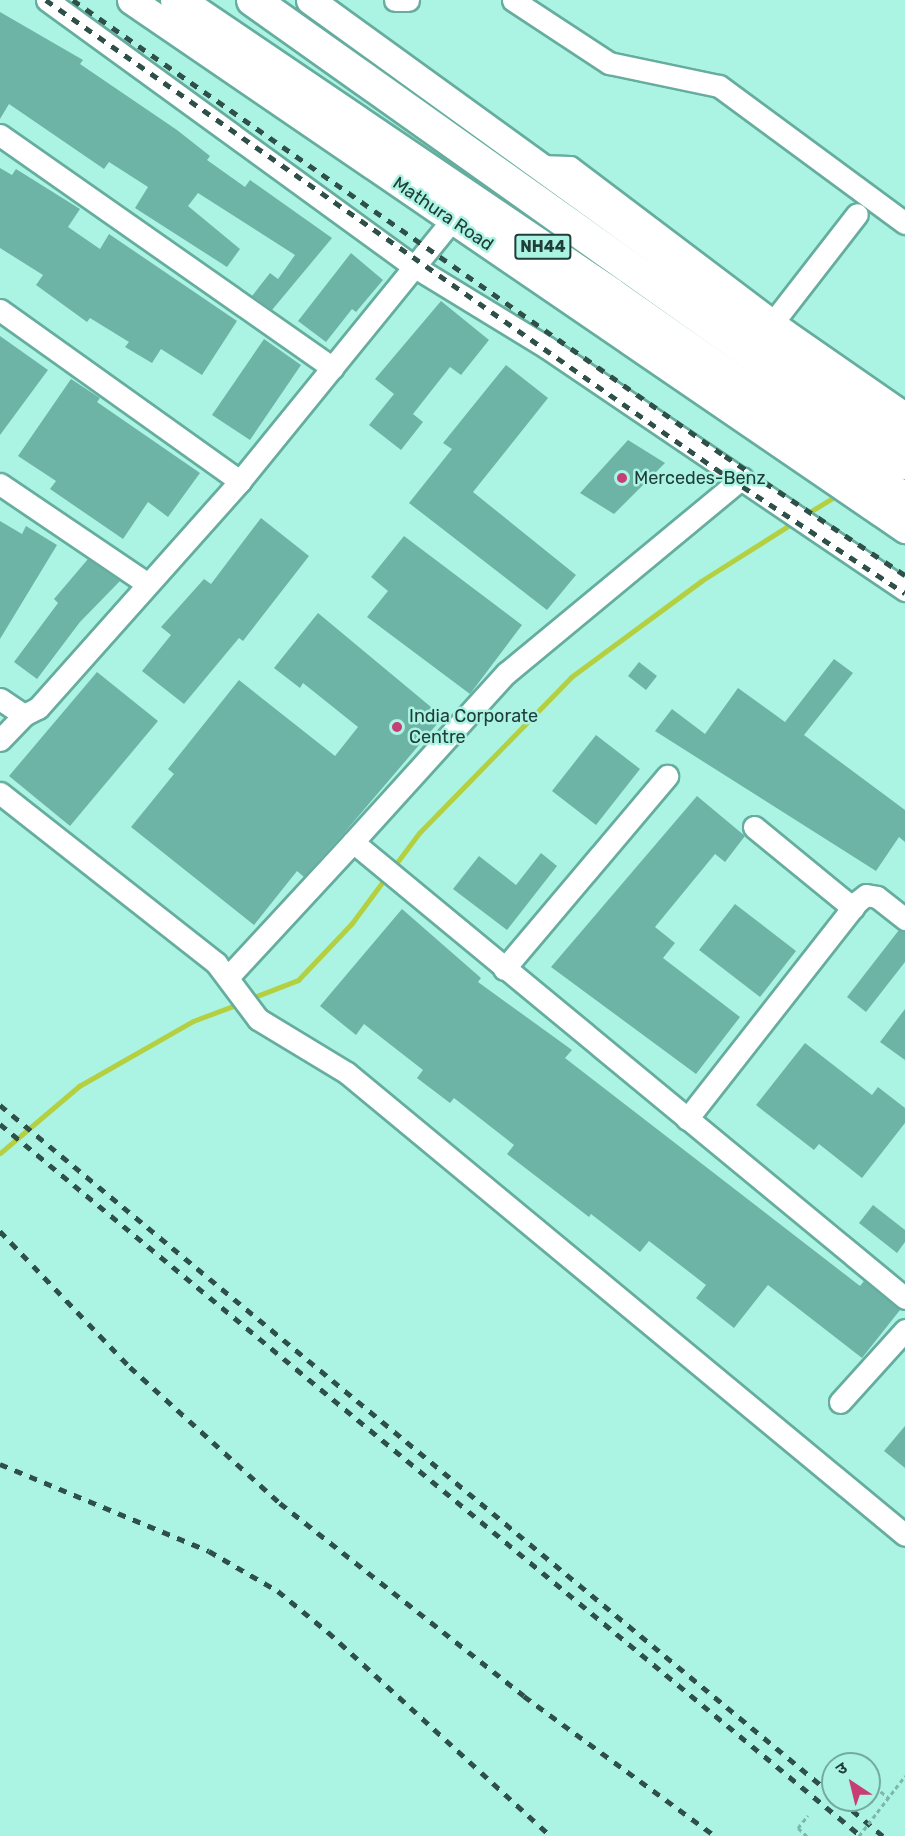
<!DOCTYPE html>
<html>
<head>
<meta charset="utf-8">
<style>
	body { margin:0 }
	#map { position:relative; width:905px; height:1836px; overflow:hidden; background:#abf4e4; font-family:Rubik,"Noto Sans Devanagari",sans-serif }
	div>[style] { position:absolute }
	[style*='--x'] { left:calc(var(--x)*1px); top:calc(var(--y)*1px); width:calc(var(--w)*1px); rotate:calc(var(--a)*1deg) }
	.stream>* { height:5px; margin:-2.5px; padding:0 2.5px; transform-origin:2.5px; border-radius:2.5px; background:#b4cf40 }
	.building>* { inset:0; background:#6db4a6 }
	.path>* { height:3px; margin-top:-1.5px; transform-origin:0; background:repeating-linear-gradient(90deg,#7db7ab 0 4.5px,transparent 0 7.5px) }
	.roads { filter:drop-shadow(2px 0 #66ad9f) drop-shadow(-2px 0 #66ad9f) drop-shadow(0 2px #66ad9f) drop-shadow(0 -2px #66ad9f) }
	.minor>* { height:21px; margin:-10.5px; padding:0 10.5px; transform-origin:10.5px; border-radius:10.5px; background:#fff }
	.major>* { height:27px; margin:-13.5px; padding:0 13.5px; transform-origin:13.5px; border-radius:13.5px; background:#fff }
	.highway>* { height:32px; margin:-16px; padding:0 16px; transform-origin:16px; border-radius:16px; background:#fff }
	.rail>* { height:4.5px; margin-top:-2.25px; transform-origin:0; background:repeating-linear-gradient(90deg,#2e5049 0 8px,transparent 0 16px) }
	.path-bridge>* { height:3px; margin-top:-1.5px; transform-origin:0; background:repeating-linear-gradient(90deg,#7db7ab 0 4.5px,transparent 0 7.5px) }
	.dots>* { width:16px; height:16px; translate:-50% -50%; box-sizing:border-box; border:3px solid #abf4e4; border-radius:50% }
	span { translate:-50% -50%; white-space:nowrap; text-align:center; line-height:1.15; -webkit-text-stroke:5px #abf4e4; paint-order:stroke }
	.shield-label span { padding:2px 4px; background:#abf4e4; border:2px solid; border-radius:4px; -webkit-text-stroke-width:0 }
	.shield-label { font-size:16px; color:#203e38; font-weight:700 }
	.street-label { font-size:18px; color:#203e38 }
	.poi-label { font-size:18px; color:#203e38 }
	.left { translate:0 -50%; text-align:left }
	.north { position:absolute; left:821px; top:1752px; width:60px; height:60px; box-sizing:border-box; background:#abf4e4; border:2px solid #73ab9f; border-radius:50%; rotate:325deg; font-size:16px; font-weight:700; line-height:24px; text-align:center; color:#203e38 }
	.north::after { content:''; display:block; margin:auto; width:21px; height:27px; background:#c73d75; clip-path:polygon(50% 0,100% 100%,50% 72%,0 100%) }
</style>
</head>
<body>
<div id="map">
	<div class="stream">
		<i style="--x:803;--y:516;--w:42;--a:-31.4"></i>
		<i style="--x:392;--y:869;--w:45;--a:-53.1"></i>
		<i style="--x:419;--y:833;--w:218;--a:-45.7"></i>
		<i style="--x:571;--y:677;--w:162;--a:-36.4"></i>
		<i style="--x:701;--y:581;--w:112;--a:-32.3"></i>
		<i style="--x:249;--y:999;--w:53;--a:-21.2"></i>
		<i style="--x:298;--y:980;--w:79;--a:-46.5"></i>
		<i style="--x:352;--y:923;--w:57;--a:-53.5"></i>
		<i style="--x:0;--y:1153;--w:104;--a:-40.3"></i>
		<i style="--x:79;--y:1086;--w:131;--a:-29.7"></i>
		<i style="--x:193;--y:1021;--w:51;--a:-20.6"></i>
	</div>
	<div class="building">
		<i style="clip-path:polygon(0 12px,83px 60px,80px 64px,177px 130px,210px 156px,207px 160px,245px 187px,250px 180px,332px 238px,272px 310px,252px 296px,270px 273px,278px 279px,295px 255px,198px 193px,188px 206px,240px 249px,227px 267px,135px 208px,148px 187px,109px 162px,104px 169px,9px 104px,0 119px)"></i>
		<i style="clip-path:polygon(0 168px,12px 175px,16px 169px,80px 209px,68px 227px,100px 249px,109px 234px,237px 321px,202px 375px,161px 349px,152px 363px,125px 347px,129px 342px,90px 318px,87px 322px,36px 285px,43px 275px,0 248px)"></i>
		<i style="clip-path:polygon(351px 253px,383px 280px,356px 312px,352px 309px,326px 342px,298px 321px)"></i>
		<i style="clip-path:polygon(441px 301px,489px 340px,461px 375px,450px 367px,413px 414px,423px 422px,401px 450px,369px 425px,394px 394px,375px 379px)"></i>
		<i style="clip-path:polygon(0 336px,48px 370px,0 435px)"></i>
		<i style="clip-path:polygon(264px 339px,301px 365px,250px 440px,212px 415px)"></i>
		<i style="clip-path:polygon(506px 365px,548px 398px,473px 492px,576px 575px,547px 610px,409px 503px,452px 449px,443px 443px)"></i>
		<i style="clip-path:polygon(71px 379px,100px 398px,97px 402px,200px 473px,168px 517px,148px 502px,123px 539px,50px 489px,56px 481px,18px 456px)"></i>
		<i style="clip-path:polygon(628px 440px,665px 463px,614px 514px,580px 493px)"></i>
		<i style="clip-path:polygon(261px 518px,309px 556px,243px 641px,239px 638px,184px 704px,142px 671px,171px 635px,161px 627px,204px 579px,211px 584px)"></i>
		<i style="clip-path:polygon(0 521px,22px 534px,26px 526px,57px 545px,0 639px)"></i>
		<i style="clip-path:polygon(404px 536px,522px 625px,470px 694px,367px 617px,388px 591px,371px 577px)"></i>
		<i style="clip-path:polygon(88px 559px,120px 581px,80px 622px,37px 679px,14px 662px,58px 603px,54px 599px)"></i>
		<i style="clip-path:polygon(318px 613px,443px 717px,344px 833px,304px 877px,297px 871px,254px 925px,131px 827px,174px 774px,168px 769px,239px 680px,335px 756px,358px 727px,303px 683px,300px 688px,274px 668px)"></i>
		<i style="clip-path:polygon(834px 659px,853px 673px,804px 735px,905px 810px,905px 842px,899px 837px,876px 871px,655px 731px,672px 709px,705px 734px,738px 688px,785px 722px)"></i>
		<i style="clip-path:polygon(639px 662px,657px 676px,646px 690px,628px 676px)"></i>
		<i style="clip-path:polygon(97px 672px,158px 721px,70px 826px,9px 776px)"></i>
		<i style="clip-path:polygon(596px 735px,640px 769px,596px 825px,552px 791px)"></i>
		<i style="clip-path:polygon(697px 796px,745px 836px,725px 862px,715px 854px,655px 927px,675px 943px,663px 958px,740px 1017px,696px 1074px,551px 967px)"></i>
		<i style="clip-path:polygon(541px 853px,557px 866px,507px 930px,453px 889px,479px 856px,516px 885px)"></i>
		<i style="clip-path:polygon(735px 904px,796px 951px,760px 997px,699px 950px)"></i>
		<i style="clip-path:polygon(402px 909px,481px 978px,478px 982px,572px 1050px,565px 1058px,860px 1286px,864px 1281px,900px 1310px,862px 1358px,768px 1285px,734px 1328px,696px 1298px,706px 1285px,649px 1241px,640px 1252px,591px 1214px,589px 1217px,507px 1154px,514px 1145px,454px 1098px,450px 1103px,417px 1078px,423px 1070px,364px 1024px,356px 1035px,320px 1006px)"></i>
		<i style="clip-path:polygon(899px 930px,905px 931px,905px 962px,866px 1012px,847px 997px)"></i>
		<i style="clip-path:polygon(905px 1009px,905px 1060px,880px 1042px)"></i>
		<i style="clip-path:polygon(805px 1043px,872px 1095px,878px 1087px,905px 1108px,905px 1123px,862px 1178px,819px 1144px,814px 1150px,756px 1105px)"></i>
		<i style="clip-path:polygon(873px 1205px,905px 1230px,905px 1242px,897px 1253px,859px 1223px)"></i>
		<i style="clip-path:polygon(905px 1426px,905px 1468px,884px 1451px)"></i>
	</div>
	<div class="path">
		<i style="--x:869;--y:1782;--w:26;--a:39"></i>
		<i style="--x:807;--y:1836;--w:12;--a:-138"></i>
		<i style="--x:798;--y:1828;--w:16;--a:-52"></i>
	</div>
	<div class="roads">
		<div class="minor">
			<i style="--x:47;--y:0;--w:455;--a:36"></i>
			<i style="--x:415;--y:267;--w:153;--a:31.4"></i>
			<i style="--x:546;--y:347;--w:434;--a:34.1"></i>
			<i style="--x:395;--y:0;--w:13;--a:0"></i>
			<i style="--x:513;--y:0;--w:115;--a:33.3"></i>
			<i style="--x:609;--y:63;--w:112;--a:11.8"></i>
			<i style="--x:719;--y:86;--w:231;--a:36.4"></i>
			<i style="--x:0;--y:135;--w:406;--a:35"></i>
			<i style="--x:539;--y:166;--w:31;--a:2"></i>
			<i style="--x:570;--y:167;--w:272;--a:37.1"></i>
			<i style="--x:787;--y:331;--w:144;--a:34.8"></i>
			<i style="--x:0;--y:310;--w:295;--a:35.5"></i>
			<i style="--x:774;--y:321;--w:135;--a:-52.2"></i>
			<i style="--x:742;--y:478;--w:306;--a:140.4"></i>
			<i style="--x:506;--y:673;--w:228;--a:132.2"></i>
			<i style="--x:353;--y:842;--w:716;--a:39.56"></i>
			<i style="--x:0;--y:484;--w:176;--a:34.1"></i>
			<i style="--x:0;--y:699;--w:29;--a:34"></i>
			<i style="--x:24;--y:715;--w:16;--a:-27"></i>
			<i style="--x:38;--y:708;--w:304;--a:-48.3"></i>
			<i style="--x:240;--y:481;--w:335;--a:-50.9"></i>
			<i style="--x:0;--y:740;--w:35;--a:-46"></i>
			<i style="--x:0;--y:793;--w:275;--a:38.2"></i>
			<i style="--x:216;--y:963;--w:70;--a:53.1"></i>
			<i style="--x:258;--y:1019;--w:104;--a:31.2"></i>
			<i style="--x:347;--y:1073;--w:724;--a:39.62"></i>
			<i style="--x:754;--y:827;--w:128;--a:39.3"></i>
			<i style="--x:504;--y:969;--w:253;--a:-49.8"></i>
			<i style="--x:228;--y:977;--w:184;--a:-47.2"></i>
			<i style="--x:687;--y:1119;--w:276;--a:-51.9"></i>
			<i style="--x:857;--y:902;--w:11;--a:-38"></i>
			<i style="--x:866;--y:895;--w:11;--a:10"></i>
			<i style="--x:877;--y:897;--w:36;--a:38"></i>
			<i style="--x:840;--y:1402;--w:97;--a:-47.9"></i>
		</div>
		<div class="major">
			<i style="--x:131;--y:0;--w:938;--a:34.35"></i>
			<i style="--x:310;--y:0;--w:433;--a:35.9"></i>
			<i style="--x:661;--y:254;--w:307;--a:37.3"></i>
		</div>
		<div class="highway">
			<i style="--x:177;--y:0;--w:524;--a:34.11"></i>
			<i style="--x:611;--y:294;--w:359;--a:35"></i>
			<i style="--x:253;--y:0;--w:800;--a:35.38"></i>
		</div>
	</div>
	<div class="rail">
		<i style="--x:46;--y:0;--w:818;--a:34.99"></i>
		<i style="--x:716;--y:469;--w:226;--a:33.3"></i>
		<i style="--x:73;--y:0;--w:796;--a:34.97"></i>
		<i style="--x:725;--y:456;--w:216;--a:33.5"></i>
		<i style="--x:0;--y:1105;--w:1082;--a:39.64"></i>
		<i style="--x:0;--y:1124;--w:1117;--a:39.59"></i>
		<i style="--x:0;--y:1231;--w:188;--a:46.3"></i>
		<i style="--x:130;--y:1367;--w:202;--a:42.2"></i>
		<i style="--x:280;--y:1503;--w:311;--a:38.3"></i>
		<i style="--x:524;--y:1696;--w:237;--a:36.2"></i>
		<i style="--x:0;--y:1464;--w:226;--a:22.6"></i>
		<i style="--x:209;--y:1551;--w:80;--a:30.1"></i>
		<i style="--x:278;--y:1591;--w:65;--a:39.4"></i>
		<i style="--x:328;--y:1632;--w:302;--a:42.5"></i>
		<i style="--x:840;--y:1800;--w:56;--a:39.9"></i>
	</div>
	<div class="path-bridge">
		<i style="--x:859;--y:1836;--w:76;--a:-52.5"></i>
	</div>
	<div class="dots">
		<i style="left:622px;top:478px;background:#c73d75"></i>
		<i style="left:397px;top:727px;background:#c73d75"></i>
	</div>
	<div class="shield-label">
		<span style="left:543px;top:247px">NH44</span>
	</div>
	<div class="street-label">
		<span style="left:443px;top:214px;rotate:34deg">Mathura Road</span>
	</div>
	<div class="poi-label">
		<span class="left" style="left:634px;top:478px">Mercedes-Benz</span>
		<span class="left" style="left:409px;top:727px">India Corporate<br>Centre</span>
	</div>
	<div class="north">उ</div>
</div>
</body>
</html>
